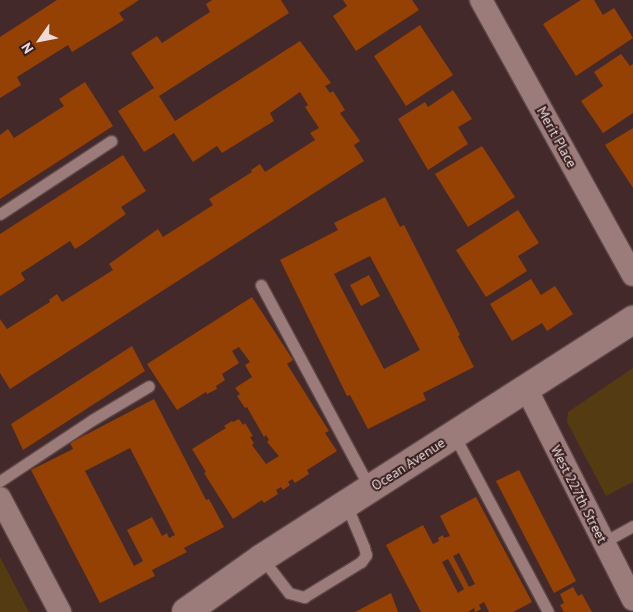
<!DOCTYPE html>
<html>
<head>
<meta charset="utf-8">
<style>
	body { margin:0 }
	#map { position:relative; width:633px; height:612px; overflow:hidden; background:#44292a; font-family:"PT Sans",sans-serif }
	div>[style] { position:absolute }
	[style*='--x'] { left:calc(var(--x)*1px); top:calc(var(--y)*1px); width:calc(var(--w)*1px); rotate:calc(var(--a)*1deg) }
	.green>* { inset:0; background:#543b12 }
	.building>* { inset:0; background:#954103 }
	.roads { filter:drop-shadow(1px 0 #5c4646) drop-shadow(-1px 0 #5c4646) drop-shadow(0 1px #5c4646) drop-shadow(0 -1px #5c4646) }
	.service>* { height:11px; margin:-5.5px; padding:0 5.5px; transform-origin:5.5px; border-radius:5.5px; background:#9c7b7b }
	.minor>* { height:22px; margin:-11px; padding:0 11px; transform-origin:11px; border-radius:11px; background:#9c7b7b }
	.tertiary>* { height:28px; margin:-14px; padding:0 14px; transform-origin:14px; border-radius:14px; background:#9c7b7b }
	span { translate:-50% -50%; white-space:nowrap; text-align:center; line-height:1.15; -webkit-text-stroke:4px #392020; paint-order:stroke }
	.street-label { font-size:14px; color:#eddbdb }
	.north { position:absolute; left:15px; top:15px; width:50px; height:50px; -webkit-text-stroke:4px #392020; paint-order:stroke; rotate:237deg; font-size:14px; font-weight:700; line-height:20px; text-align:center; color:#eddbdb }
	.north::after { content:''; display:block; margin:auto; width:18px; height:22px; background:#eddbdb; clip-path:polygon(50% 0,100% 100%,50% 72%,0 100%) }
</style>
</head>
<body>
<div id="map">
	<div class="green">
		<i style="clip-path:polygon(633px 368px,633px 482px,606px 496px,567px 422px,568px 412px)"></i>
		<i style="clip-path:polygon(0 557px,29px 612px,0 612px)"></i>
	</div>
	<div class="building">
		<i style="clip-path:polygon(57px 0,139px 0,119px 13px,124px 20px,72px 52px,68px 45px,17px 77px,21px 85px,0 98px,0 37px)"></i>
		<i style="clip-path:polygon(212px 0,281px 0,289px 13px,159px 96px,175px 121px,300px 41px,331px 83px,325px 86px,330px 93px,333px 91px,345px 110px,340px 113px,360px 141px,354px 145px,364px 161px,10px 389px,0 373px,0 319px,7px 329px,50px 302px,49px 300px,57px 294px,62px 302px,113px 270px,109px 264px,158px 229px,163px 237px,213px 205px,209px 199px,252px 172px,251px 170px,260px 164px,265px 172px,315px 140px,310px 133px,319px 128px,305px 107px,308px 105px,300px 92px,270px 113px,274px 121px,222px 153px,217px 146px,193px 162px,174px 133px,144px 152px,118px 111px,154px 88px,131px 53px,157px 36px,162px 43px,210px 12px,206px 4px)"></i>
		<i style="clip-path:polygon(343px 0,412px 0,419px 10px,356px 51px,333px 16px,347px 6px)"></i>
		<i style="clip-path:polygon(581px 0,594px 0,603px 15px,614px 8px,633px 38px,576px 76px,543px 24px)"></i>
		<i style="clip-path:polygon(420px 25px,453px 75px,406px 106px,374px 56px)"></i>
		<i style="clip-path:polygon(621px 54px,630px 66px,633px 64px,633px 113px,603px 133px,581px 101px,603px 86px,594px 72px)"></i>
		<i style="clip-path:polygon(85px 82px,113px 126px,0 199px,0 135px,8px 129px,14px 138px,64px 106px,59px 99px)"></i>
		<i style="clip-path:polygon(453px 90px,472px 119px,458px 127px,468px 144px,428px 170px,398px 119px,425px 102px,428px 107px)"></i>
		<i style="clip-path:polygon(633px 128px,633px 188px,605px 145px)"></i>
		<i style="clip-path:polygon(482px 146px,515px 197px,468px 227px,435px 174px)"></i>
		<i style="clip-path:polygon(123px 155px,146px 191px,121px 207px,126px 214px,83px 244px,75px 249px,70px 241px,21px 273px,25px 280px,0 296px,0 234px)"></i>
		<i style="clip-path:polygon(evenodd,385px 197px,400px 227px,404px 225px,460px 335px,458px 336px,474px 367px,423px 393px,426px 400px,368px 429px,350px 395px,347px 396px,280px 260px,338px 230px,334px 223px,385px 197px,370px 256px,420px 350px,384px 369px,334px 274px,370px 256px)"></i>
		<i style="clip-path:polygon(518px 210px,539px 243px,518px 256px,527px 271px,486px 297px,456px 250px)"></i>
		<i style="clip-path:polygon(369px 275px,380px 296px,361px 306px,350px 285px)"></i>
		<i style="clip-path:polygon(531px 279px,541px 295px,555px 286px,573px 314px,547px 331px,542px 323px,512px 341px,490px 304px)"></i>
		<i style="clip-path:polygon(252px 297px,293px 360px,287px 364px,329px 431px,325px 433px,337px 451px,307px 470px,309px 474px,295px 483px,292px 479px,288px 482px,290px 485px,283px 490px,281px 487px,276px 490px,278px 494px,264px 503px,262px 500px,233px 519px,204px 473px,206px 472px,192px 449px,226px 428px,224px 426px,232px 421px,233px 422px,239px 419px,243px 425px,245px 423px,253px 436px,250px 437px,254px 443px,252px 445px,266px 464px,279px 456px,267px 442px,269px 440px,266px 435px,264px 437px,247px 407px,245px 408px,237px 396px,240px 394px,235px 388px,252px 377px,245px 365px,250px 362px,239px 347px,232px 351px,239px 363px,222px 374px,225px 380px,216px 386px,217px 389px,207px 394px,206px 392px,177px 410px,147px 364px)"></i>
		<i style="clip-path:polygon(132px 346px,145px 371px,23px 450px,11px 424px)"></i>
		<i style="clip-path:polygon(evenodd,154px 399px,206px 500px,209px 499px,224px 527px,184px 548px,187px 552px,152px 570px,155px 576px,100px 603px,31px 470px,73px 449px,70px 443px,154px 399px,130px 448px,175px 535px,169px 538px,167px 533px,162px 536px,152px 517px,127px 530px,143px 561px,134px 566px,85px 471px,130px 448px)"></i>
		<i style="clip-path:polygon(519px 470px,576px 581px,554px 593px,496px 481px)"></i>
		<i style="clip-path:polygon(evenodd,476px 497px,532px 602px,513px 612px,489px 612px,484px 602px,479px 605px,481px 609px,475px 612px,474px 608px,468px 612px,421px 612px,386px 545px,423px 525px,433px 544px,439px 541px,438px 538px,443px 535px,444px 538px,450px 536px,440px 516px,476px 497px,459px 553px,475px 584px,469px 587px,453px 556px,459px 553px,476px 497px,448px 559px,464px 589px,458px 593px,442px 562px,448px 559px)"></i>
		<i style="clip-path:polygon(573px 587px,578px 596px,582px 594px,592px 612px,564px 612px,560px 605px,564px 603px,560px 594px)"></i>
		<i style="clip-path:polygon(391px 593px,398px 612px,355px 612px)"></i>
	</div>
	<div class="roads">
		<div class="service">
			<i style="--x:0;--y:214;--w:133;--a:-33.3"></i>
			<i style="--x:261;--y:285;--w:230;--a:61.8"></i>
			<i style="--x:454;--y:435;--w:200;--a:62"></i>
			<i style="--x:0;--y:481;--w:110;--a:-33.5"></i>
			<i style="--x:92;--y:420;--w:66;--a:-30.8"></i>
			<i style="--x:604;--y:542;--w:33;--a:-29"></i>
			<i style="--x:262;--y:558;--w:44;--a:52.4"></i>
			<i style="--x:289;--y:593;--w:16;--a:15"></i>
			<i style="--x:304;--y:597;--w:67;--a:-31.6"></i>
			<i style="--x:361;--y:562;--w:9;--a:-54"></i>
			<i style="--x:366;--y:555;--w:8;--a:-104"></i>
			<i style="--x:364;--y:547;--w:47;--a:-112.7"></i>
		</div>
		<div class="minor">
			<i style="--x:481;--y:0;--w:314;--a:61.1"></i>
			<i style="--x:526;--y:388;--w:237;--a:63.2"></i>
			<i style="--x:0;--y:498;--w:129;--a:62.2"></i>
		</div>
		<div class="tertiary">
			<i style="--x:186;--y:612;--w:93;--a:-35.4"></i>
			<i style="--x:262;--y:558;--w:441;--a:-32.7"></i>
		</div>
	</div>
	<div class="street-label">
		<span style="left:557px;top:137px;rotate:61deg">Merit Place</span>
		<span style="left:408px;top:464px;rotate:-33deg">Ocean Avenue</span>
		<span style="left:579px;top:494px;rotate:63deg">West 227th Street</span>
	</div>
	<div class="north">N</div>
</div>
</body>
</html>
